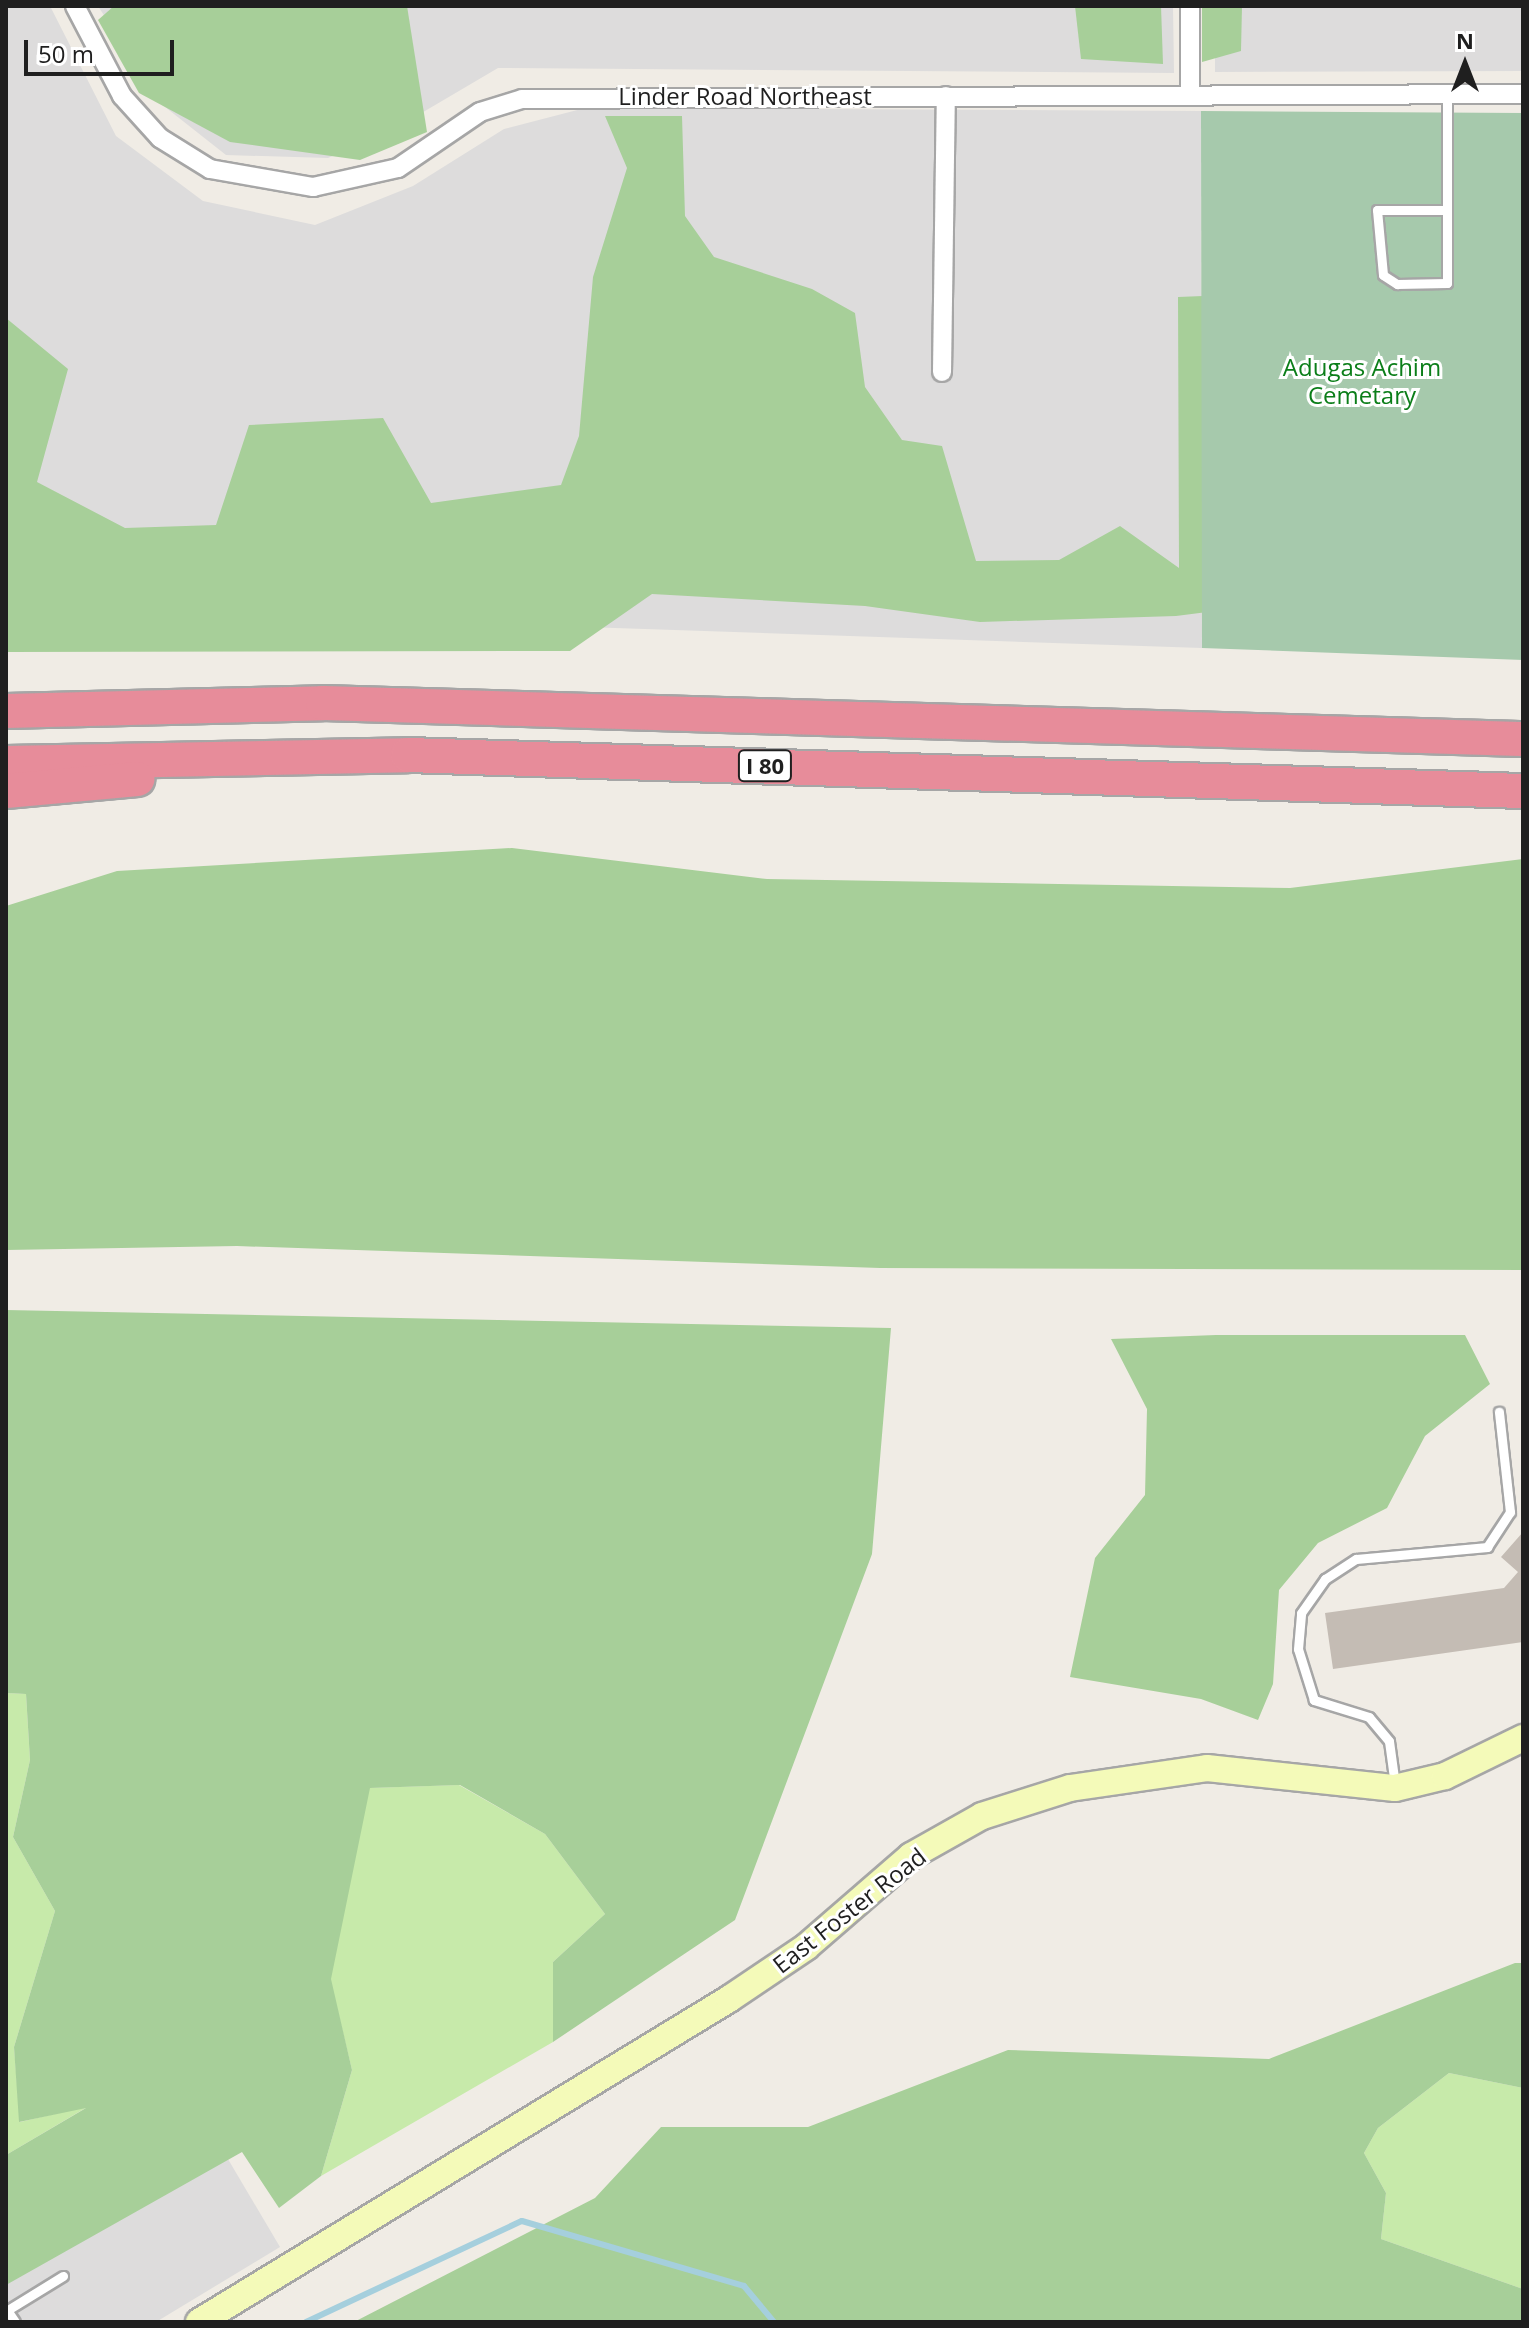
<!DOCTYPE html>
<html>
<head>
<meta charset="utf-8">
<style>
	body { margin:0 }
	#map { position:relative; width:1529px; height:2328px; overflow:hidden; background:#f0ece5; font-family:"Open Sans",sans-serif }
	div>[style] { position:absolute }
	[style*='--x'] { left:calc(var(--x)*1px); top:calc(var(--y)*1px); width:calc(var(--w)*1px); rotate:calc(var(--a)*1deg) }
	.residential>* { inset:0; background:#dddcdc }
	.grass>* { inset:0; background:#c7eaaa }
	.forest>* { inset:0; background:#a7cf99 }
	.cemetery>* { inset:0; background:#a6c9ac }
	.stream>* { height:6px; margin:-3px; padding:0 3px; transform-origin:3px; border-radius:3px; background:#a5cfdd }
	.building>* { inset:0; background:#c4bcb4 }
	.roads { filter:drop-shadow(2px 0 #a6a6a6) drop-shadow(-2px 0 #a6a6a6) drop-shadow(0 2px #a6a6a6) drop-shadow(0 -2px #a6a6a6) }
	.lane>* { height:9px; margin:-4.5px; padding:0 4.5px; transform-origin:4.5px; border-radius:4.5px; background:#fff }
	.street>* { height:18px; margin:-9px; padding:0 9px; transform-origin:9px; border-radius:9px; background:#fff }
	.secondary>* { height:26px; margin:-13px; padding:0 13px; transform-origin:13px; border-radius:13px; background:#f4fab9 }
	.highway>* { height:34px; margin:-17px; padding:0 17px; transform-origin:17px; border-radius:17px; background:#e78c9a }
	span { translate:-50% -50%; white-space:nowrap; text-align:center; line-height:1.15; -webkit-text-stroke:6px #fff; paint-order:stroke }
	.shield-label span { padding:2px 6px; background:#fff; border:2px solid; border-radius:6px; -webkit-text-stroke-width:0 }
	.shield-label { font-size:22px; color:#1f1f1f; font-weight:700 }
	.street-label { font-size:24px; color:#1f1f1f }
	.park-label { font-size:24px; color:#0b7e19 }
	.frame { position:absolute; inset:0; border:8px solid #1f1f1f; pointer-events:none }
	.north { position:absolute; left:1425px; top:24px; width:80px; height:80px; -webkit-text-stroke:6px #fff; paint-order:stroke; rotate:0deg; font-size:22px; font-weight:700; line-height:32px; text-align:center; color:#1f1f1f }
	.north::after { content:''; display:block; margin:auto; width:28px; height:36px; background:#1f1f1f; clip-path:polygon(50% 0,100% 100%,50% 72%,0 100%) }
	.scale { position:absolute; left:24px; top:40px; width:150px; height:36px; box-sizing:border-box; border:4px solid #1f1f1f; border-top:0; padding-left:10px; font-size:24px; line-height:28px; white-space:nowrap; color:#1f1f1f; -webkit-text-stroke:6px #fff; paint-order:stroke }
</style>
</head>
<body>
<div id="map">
	<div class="residential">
		<i style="clip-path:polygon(6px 6px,50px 6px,116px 136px,203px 201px,315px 225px,413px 186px,504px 129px,585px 108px,1201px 111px,1202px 648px,585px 627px,6px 629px)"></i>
		<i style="clip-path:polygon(98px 6px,1173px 6px,1174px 73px,498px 68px,391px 131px,328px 158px,226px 155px,160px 103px)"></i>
		<i style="clip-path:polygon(1215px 6px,1523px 6px,1523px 71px,1215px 72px)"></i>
		<i style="clip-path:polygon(186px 2088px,280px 2247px,156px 2322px,6px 2322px,6px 2186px)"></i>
	</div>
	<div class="grass">
		<i style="clip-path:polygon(6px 1693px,26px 1694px,30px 1760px,13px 1837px,55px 1911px,14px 2047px,20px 2122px,89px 2106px,6px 2155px)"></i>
		<i style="clip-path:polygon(459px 1785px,545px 1834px,605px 1914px,553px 1962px,553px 2042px,321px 2176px,352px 2070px,330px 1979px,369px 1788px)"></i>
		<i style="clip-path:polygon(1449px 2073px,1523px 2088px,1523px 2289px,1381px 2239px,1386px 2193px,1364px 2153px,1378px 2128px)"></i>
	</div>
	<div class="forest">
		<i style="clip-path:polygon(114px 6px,407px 6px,427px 132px,360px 160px,230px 142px,139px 93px,98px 20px)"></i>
		<i style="clip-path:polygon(1075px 6px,1161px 6px,1163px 64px,1081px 59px)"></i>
		<i style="clip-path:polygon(1202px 6px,1242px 6px,1241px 51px,1202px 62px)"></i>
		<i style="clip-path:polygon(605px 116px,682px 116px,685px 216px,714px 257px,812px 289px,855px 313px,865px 387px,902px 440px,942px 446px,976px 561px,1059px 560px,1120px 526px,1179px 568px,1178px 297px,1280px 293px,1309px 599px,1176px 616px,980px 622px,865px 606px,652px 594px,570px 651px,6px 652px,6px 318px,68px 369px,37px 482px,125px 528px,216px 525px,249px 425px,383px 418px,431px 503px,561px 485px,579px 436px,593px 277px,627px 168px)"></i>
		<i style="clip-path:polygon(512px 848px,767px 879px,1290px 888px,1523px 859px,1523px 1270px,880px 1268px,237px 1246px,6px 1250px,6px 906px,117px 871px)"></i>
		<i style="clip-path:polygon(6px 1310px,891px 1328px,872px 1554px,735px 1920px,553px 2042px,553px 1962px,605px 1914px,545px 1834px,460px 1785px,370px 1788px,331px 1979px,352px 2070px,321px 2176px,279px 2208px,242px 2152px,6px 2285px,6px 2155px,86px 2108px,19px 2122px,14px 2047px,55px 1911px,13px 1837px,30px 1760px,26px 1694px,6px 1693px)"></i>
		<i style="clip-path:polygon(1216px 1335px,1465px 1335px,1490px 1384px,1425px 1436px,1387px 1508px,1318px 1543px,1279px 1590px,1273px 1684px,1258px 1720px,1201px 1699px,1070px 1677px,1095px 1558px,1145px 1495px,1147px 1409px,1111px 1339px)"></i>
		<i style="clip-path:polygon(1515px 1963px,1523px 1963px,1523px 2088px,1449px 2073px,1378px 2128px,1364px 2153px,1386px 2193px,1381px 2239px,1523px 2289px,1523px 2322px,354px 2322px,595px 2198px,661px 2127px,808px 2127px,1008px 2050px,1269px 2059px)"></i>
	</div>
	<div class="cemetery">
		<i style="clip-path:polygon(1201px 111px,1523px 113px,1523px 660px,1202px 648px)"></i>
	</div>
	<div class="stream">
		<i style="--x:306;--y:2322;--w:238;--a:-25.1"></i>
		<i style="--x:522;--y:2221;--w:231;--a:16.3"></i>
		<i style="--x:744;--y:2286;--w:47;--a:50.2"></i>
	</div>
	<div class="building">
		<i style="clip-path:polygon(1523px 1532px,1523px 1642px,1333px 1669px,1325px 1613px,1504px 1588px,1518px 1572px,1501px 1557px)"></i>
	</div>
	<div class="roads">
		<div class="lane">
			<i style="--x:1447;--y:210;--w:70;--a:180"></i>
			<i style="--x:1377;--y:210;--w:65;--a:84.7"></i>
			<i style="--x:1383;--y:275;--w:17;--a:33"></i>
			<i style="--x:1397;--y:284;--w:50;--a:-1.1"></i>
			<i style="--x:1447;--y:283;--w:190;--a:-90"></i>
			<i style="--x:1395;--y:1785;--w:44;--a:-97.8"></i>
			<i style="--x:1389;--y:1741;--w:31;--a:-130"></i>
			<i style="--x:1369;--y:1717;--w:58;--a:-162.8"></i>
			<i style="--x:1314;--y:1700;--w:53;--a:-107.4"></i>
			<i style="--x:1298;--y:1649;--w:36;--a:-85"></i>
			<i style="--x:1301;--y:1613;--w:42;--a:-54.8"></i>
			<i style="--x:1325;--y:1579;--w:37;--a:-33"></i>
			<i style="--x:1356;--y:1559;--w:132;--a:-5.2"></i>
			<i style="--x:1487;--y:1547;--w:42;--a:-56.7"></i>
			<i style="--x:1510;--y:1512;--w:101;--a:-96.3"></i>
			<i style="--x:7;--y:2310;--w:14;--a:56"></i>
			<i style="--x:6;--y:2311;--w:67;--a:-31.6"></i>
		</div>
		<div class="street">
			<i style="--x:75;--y:6;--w:102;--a:62.4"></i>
			<i style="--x:122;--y:96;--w:57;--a:47.9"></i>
			<i style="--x:160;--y:138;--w:59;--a:31.8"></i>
			<i style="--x:210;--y:169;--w:105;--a:9.9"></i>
			<i style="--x:313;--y:187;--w:87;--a:-12.6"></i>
			<i style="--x:398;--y:168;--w:99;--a:-34.3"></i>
			<i style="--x:480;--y:112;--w:44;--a:-17.2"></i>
			<i style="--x:522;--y:99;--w:1001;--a:-0.29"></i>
			<i style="--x:1190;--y:6;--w:90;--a:90"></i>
			<i style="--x:942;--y:372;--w:276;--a:-89.2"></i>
		</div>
		<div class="secondary">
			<i style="--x:199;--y:2322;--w:621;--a:-31.36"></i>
			<i style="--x:729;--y:1999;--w:93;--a:-34"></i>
			<i style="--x:806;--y:1947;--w:139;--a:-40.9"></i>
			<i style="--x:911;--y:1856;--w:81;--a:-29.4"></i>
			<i style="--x:982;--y:1816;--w:92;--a:-17.7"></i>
			<i style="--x:1070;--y:1788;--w:138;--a:-8.3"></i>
			<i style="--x:1207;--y:1768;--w:189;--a:6.1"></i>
			<i style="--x:1395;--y:1788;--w:51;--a:-13.5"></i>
			<i style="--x:1445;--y:1776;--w:87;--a:-26"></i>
		</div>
		<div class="highway">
			<i style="--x:6;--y:711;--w:317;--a:-1.4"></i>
			<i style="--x:323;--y:703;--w:1201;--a:1.72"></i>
			<i style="--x:6;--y:763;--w:402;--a:-1.1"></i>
			<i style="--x:408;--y:755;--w:1116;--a:1.85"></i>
			<i style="--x:6;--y:791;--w:132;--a:-5.2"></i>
		</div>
	</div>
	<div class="shield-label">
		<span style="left:765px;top:766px">I 80</span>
	</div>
	<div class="street-label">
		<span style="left:745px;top:96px">Linder Road Northeast</span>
		<span style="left:849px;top:1910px;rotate:-38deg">East Foster Road</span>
	</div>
	<div class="park-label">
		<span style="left:1362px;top:381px">Adugas Achim<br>Cemetary</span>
	</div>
	<div class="frame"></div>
	<div class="north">N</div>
	<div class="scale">50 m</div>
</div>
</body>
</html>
